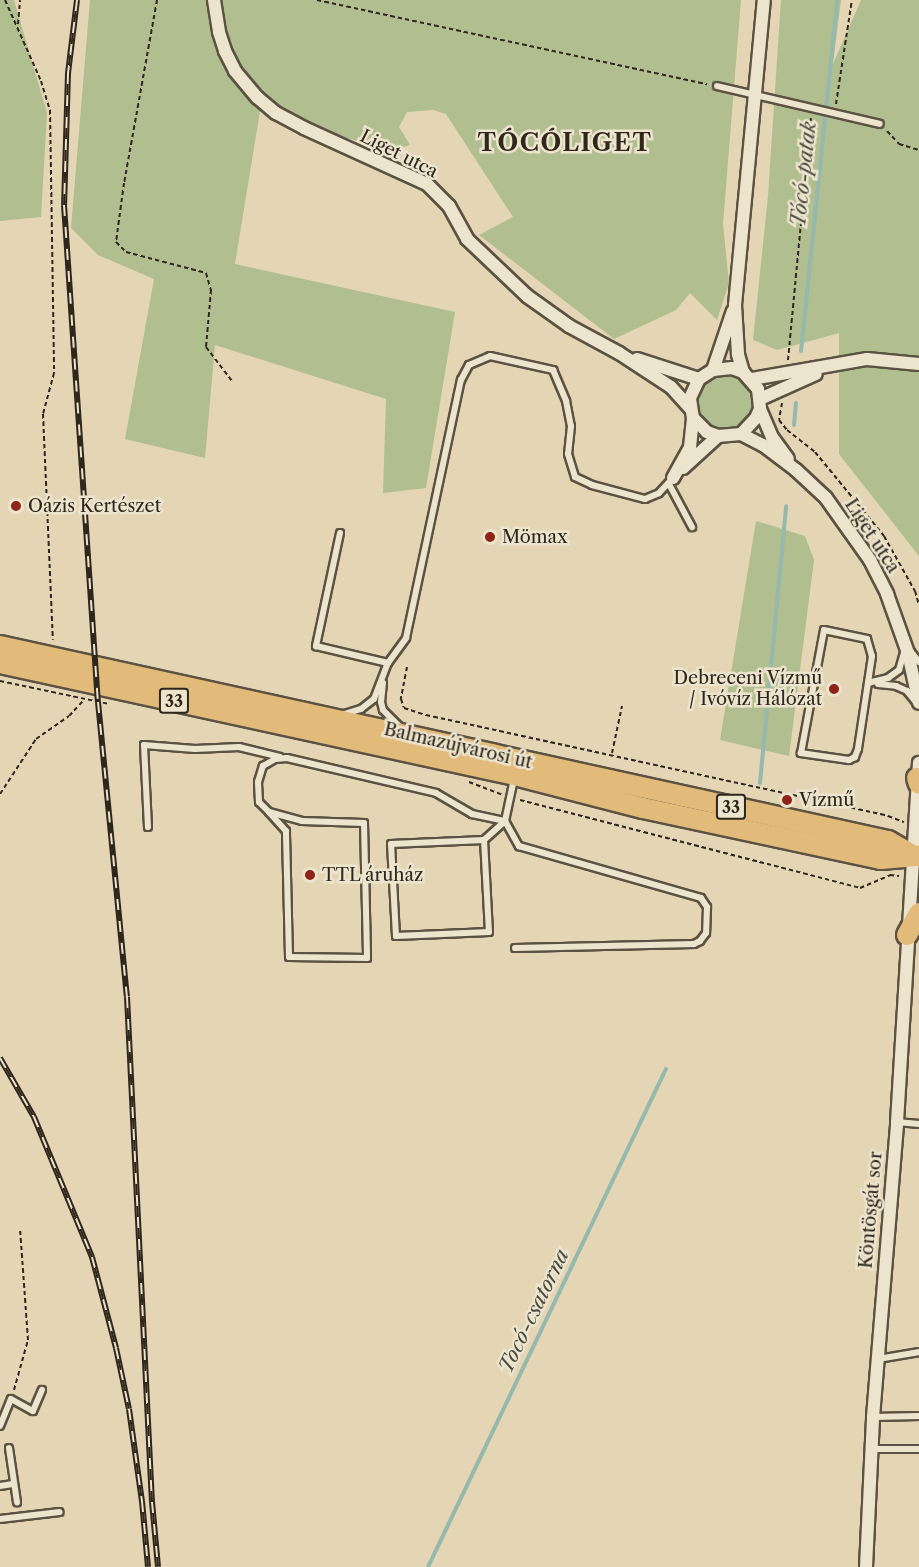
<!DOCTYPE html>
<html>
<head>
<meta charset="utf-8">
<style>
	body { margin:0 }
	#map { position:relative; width:919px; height:1567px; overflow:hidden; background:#e4d5b4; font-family:"Libre Caslon Text",serif }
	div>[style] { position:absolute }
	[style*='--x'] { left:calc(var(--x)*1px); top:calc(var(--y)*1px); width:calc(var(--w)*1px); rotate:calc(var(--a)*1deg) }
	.green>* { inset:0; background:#b0be90 }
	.round { border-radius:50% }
	.stream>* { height:4px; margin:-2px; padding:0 2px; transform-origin:2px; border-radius:2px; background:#95b9ac }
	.path>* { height:2px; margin-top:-1px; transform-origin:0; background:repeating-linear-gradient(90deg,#2f261c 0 4.5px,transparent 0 7.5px) }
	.roads { filter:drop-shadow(2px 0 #5c5242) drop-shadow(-2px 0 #5c5242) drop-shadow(0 2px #5c5242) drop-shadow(0 -2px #5c5242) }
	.lane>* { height:6px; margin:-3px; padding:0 3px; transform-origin:3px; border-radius:3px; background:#ede4ce }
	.street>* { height:12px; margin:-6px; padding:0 6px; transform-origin:6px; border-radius:6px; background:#ede4ce }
	.primary>* { height:20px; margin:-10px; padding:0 10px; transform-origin:10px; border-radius:10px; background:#e2ba7a }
	.rail>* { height:6px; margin-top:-3px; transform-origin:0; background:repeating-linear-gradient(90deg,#ede4ce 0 11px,#2f261c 0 22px); box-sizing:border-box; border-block:2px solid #2f261c }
	.dots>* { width:16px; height:16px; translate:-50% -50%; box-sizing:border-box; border:3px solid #ede4ce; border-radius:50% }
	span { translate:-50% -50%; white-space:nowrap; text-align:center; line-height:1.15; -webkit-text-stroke:5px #ede4ce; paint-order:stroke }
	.shield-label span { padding:2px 4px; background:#ede4ce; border:2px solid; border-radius:4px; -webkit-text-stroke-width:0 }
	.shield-label { font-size:16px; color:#2f261c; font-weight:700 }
	.street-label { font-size:18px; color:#2f261c }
	.poi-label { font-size:18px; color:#2f261c }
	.left { translate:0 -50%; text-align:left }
	.right { translate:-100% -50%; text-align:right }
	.water-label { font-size:20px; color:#484b40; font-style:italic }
	.district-label { font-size:24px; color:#2f261c; font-weight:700; letter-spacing:1.5px }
</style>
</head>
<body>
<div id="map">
	<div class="green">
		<i style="clip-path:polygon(0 0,14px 0,47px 113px,41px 217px,0 221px)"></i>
		<i style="clip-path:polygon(90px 0,741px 0,723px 224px,729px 283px,717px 320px,690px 293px,676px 310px,614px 339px,479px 235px,513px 217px,446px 114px,433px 110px,407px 112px,399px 127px,410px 145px,390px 151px,260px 111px,235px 264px,455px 312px,426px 488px,383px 493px,386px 399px,215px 345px,205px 458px,125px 439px,154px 279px,98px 255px,71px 228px)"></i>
		<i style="clip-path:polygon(781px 0,841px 0,833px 64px,861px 0,919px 0,919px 556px,839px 454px,839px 333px,777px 350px,753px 340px,768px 196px)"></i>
		<i class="round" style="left:697px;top:375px;width:56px;height:56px"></i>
		<i style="clip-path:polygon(756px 521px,805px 536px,814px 560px,789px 756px,720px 740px)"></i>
	</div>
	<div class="stream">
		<i style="--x:801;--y:351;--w:353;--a:-84.1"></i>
		<i style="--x:794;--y:425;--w:22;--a:-85"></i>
		<i style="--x:760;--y:783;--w:278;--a:-84.6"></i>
		<i style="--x:428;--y:1567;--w:552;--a:-64.46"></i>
	</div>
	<div class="path">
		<i style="--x:5;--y:0;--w:89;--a:66"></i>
		<i style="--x:41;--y:81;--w:30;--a:73"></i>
		<i style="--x:50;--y:110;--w:263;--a:89.1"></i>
		<i style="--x:54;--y:373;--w:42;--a:105"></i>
		<i style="--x:43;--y:414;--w:226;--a:87.5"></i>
		<i style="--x:157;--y:0;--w:186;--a:100.2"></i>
		<i style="--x:124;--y:183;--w:60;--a:97.7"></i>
		<i style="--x:116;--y:242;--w:14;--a:45"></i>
		<i style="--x:126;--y:252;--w:83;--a:14.7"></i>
		<i style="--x:206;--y:273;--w:18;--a:74"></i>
		<i style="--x:211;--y:290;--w:57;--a:95"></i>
		<i style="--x:206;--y:347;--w:43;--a:52.6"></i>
		<i style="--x:317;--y:0;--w:399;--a:12.2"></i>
		<i style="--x:18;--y:24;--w:24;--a:-85"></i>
		<i style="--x:836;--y:104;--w:105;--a:-81.3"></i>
		<i style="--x:887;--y:131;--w:18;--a:47"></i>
		<i style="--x:899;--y:144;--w:21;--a:17"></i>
		<i style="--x:788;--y:360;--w:243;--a:-84.6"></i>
		<i style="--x:782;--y:403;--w:17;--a:100"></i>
		<i style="--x:779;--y:420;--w:13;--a:51"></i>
		<i style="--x:787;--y:430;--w:36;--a:38"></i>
		<i style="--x:815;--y:452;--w:109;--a:50.6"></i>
		<i style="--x:884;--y:536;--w:63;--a:60.6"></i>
		<i style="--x:915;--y:591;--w:15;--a:74"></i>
		<i style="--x:407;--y:667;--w:33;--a:101"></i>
		<i style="--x:401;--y:699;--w:9;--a:72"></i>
		<i style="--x:404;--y:708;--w:23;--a:18"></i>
		<i style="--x:426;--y:715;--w:473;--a:12.3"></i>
		<i style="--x:888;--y:816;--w:17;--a:21"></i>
		<i style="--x:0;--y:681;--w:111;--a:11.9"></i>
		<i style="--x:612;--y:753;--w:48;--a:-78"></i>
		<i style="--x:469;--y:782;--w:36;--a:21"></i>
		<i style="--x:0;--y:794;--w:66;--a:-56.8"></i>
		<i style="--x:36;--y:739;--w:40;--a:-34.9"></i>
		<i style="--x:69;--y:716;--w:22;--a:-47"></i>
		<i style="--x:520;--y:800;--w:351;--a:14.5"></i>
		<i style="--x:860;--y:888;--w:33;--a:-23"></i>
		<i style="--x:890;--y:875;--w:9;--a:6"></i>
		<i style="--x:14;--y:1390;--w:52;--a:-74.4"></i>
		<i style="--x:28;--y:1340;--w:112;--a:-94.1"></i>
	</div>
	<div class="roads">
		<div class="lane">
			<i style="--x:717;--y:86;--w:167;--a:13.1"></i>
			<i style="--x:669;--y:484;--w:49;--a:61.9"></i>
			<i style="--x:340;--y:533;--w:116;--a:102"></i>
			<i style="--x:316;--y:646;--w:74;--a:13.3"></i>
			<i style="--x:824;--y:630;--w:44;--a:11.8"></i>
			<i style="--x:867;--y:639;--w:18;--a:74"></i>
			<i style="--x:872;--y:656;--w:94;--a:98.6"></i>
			<i style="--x:858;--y:749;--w:9;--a:111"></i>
			<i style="--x:855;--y:757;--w:7;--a:153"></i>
			<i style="--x:849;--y:760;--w:49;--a:-171.7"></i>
			<i style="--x:801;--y:753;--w:125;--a:-79.4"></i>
			<i style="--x:911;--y:652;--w:13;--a:51"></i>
			<i style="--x:383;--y:683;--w:19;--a:96"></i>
			<i style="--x:381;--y:702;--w:8;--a:76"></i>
			<i style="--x:383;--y:710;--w:25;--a:45"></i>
			<i style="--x:868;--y:683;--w:21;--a:-14"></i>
			<i style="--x:888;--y:678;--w:14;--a:-36"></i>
			<i style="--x:899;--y:670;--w:19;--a:-74"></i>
			<i style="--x:878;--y:684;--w:18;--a:6"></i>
			<i style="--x:896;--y:686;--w:12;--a:24"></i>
			<i style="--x:907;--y:691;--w:13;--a:51"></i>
			<i style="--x:341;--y:715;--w:21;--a:-17"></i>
			<i style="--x:361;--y:709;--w:16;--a:-38"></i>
			<i style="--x:374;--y:699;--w:39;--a:-69"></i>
			<i style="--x:388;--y:663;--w:31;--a:-54"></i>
			<i style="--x:406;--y:638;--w:264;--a:-78"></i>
			<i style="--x:461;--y:380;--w:17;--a:-62"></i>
			<i style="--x:469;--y:365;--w:23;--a:-23"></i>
			<i style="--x:490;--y:356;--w:65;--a:12.5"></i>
			<i style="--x:553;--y:370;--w:34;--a:67"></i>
			<i style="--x:566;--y:401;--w:25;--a:79"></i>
			<i style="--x:571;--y:426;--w:28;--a:96"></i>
			<i style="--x:568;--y:454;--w:24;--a:73"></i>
			<i style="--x:575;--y:477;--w:19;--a:25"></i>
			<i style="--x:592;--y:485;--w:55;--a:14.8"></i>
			<i style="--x:645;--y:499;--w:15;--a:-23"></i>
			<i style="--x:659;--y:493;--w:21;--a:-47"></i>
			<i style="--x:514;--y:779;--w:43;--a:102.1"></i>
			<i style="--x:505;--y:821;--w:29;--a:61"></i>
			<i style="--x:519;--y:846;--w:189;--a:15.9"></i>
			<i style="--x:701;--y:898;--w:11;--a:56"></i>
			<i style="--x:707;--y:907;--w:26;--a:92"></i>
			<i style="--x:706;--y:933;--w:10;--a:127"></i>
			<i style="--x:700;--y:941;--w:7;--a:153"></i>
			<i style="--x:694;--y:944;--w:179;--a:178.7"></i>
			<i style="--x:269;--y:812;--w:34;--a:15"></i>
			<i style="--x:302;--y:821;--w:62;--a:1.8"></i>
			<i style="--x:364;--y:823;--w:135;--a:88.7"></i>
			<i style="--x:367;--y:958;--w:78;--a:-179.3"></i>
			<i style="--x:289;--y:957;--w:126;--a:-91.4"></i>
			<i style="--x:286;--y:831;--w:25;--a:-132"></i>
			<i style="--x:269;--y:812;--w:14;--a:-135"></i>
			<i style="--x:259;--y:802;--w:20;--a:-93"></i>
			<i style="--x:258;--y:782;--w:17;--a:-73"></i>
			<i style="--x:263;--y:766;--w:14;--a:-30"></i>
			<i style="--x:275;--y:759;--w:12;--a:-5"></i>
			<i style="--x:287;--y:758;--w:153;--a:13.2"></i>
			<i style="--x:436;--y:793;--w:42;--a:30.3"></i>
			<i style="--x:472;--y:814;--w:34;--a:12"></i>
			<i style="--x:148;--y:827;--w:82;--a:-92.8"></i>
			<i style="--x:144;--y:745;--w:51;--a:4.5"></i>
			<i style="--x:195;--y:749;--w:44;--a:-2.6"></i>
			<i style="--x:239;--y:747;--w:42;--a:13.7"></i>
			<i style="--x:484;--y:840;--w:92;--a:86.9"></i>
			<i style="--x:489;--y:932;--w:93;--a:177.5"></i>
			<i style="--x:396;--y:936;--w:92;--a:-93.1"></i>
			<i style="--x:391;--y:844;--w:93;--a:-2.5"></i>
			<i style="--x:484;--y:840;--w:28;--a:-42"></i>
			<i style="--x:897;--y:1122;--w:22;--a:5"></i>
			<i style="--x:878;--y:1359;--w:42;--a:-9.7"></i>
			<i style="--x:873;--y:1417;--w:46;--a:-1.2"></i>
			<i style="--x:0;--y:1426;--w:29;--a:-68"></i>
			<i style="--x:11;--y:1399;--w:25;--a:29"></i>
			<i style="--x:33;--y:1411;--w:23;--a:-67"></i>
			<i style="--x:9;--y:1448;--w:55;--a:81.6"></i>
			<i style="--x:872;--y:1449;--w:47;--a:0"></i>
			<i style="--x:0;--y:1486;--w:13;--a:-9"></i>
			<i style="--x:0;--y:1519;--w:60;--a:-6.7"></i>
		</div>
		<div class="street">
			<i style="--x:214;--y:0;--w:32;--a:81"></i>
			<i style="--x:219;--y:32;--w:20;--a:72"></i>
			<i style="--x:225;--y:51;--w:22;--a:63"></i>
			<i style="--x:235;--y:71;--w:35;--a:50"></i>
			<i style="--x:258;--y:98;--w:23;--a:40"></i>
			<i style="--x:276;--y:113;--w:32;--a:28"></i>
			<i style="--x:304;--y:128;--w:135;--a:24.5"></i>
			<i style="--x:427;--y:184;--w:31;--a:45"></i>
			<i style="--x:449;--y:206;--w:38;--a:61"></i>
			<i style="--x:467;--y:239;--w:83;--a:43.5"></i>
			<i style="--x:527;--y:296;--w:52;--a:35.5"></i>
			<i style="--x:569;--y:326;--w:57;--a:28.4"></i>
			<i style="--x:619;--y:353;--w:62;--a:33.2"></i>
			<i style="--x:671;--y:387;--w:28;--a:48"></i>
			<i style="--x:637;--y:359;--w:65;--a:17.9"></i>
			<i style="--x:713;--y:370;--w:62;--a:-71.3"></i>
			<i style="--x:743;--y:372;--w:19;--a:-106"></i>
			<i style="--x:738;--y:354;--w:49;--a:-93.5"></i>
			<i style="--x:735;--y:305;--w:306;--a:-84.6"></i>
			<i style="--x:752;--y:379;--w:117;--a:-9.9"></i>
			<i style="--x:867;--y:359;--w:52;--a:5.5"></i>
			<i style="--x:760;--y:399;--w:61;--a:-24.1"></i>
			<i style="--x:760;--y:409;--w:30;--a:67"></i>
			<i style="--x:772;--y:437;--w:27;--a:54"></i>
			<i style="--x:741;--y:434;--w:25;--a:27"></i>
			<i style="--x:763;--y:445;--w:41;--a:37.1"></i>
			<i style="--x:796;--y:470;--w:41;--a:43"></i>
			<i style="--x:826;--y:498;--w:76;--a:54.6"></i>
			<i style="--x:870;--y:560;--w:38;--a:63"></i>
			<i style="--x:887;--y:594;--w:63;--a:70.4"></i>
			<i style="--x:908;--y:653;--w:51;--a:77.6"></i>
			<i style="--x:683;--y:468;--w:47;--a:-42.4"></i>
			<i style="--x:673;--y:478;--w:35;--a:-61"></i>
			<i style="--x:690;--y:447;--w:29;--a:-84"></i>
			<i style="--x:693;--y:418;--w:20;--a:-99"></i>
			<i style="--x:690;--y:398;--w:21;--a:-65"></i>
			<i style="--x:699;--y:379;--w:17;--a:-33"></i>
			<i style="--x:713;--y:370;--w:19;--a:-6"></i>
			<i style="--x:732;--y:368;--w:12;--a:20"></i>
			<i style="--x:743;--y:372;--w:23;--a:49"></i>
			<i style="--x:758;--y:389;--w:20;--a:84"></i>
			<i style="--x:760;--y:409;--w:10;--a:114"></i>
			<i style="--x:756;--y:418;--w:22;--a:133"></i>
			<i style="--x:741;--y:434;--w:23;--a:175"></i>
			<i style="--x:718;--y:436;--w:12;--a:-160"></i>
			<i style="--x:707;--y:432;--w:20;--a:-135"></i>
			<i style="--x:866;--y:1567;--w:150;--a:-87.3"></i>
			<i style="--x:873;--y:1417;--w:296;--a:-85.3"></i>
			<i style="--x:897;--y:1122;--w:360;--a:-86.5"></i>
		</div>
		<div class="primary">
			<i style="--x:0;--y:646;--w:909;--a:12.39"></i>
			<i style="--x:888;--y:841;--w:28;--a:30"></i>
			<i style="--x:0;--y:663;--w:527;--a:12.27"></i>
			<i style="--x:515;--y:775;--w:132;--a:14.5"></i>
			<i style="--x:643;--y:808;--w:243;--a:12.1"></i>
			<i style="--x:881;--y:859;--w:38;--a:-5"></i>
			<i style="--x:917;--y:778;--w:6;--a:72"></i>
			<i style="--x:907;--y:935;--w:25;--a:-61"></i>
		</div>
	</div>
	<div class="rail">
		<i style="--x:77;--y:0;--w:74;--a:97"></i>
		<i style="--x:68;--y:73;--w:132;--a:91.7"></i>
		<i style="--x:64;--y:205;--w:498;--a:86.1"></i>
		<i style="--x:98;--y:702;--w:296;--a:84.4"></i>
		<i style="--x:127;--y:997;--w:506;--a:87.17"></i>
		<i style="--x:152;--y:1502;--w:65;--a:84.7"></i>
		<i style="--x:0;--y:1058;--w:68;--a:60"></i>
		<i style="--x:34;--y:1117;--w:152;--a:67.5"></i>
		<i style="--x:92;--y:1257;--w:94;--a:75.2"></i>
		<i style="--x:116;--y:1348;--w:62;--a:78"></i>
		<i style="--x:129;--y:1409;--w:93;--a:82"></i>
		<i style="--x:142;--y:1501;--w:66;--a:84.8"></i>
	</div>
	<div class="dots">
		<i style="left:16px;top:506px;background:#8f2418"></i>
		<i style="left:490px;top:537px;background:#8f2418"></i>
		<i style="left:834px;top:689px;background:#8f2418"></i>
		<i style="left:787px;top:800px;background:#8f2418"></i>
		<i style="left:310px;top:875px;background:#8f2418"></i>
	</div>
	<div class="shield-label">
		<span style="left:174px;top:701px">33</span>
		<span style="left:731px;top:807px">33</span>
	</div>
	<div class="street-label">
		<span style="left:399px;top:154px;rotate:27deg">Liget utca</span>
		<span style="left:872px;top:536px;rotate:57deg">Liget utca</span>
		<span style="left:458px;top:746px;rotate:13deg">Balmazújvárosi út</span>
		<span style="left:871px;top:1210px;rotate:-85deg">Köntösgát sor</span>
	</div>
	<div class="poi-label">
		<span class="left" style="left:28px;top:506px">Oázis Kertészet</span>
		<span class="left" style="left:502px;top:537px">Mömax</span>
		<span class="right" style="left:822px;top:689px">Debreceni Vízmű<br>/ Ivóvíz Hálózat</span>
		<span class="left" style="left:799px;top:800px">Vízmű</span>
		<span class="left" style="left:322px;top:875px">TTL áruház</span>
	</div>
	<div class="water-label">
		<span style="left:804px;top:174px;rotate:-84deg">Tócó-patak</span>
		<span style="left:534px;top:1311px;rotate:-64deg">Tocó-csatorna</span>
	</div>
	<div class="district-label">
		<span style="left:565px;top:143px">TÓCÓLIGET</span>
	</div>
</div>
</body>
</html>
